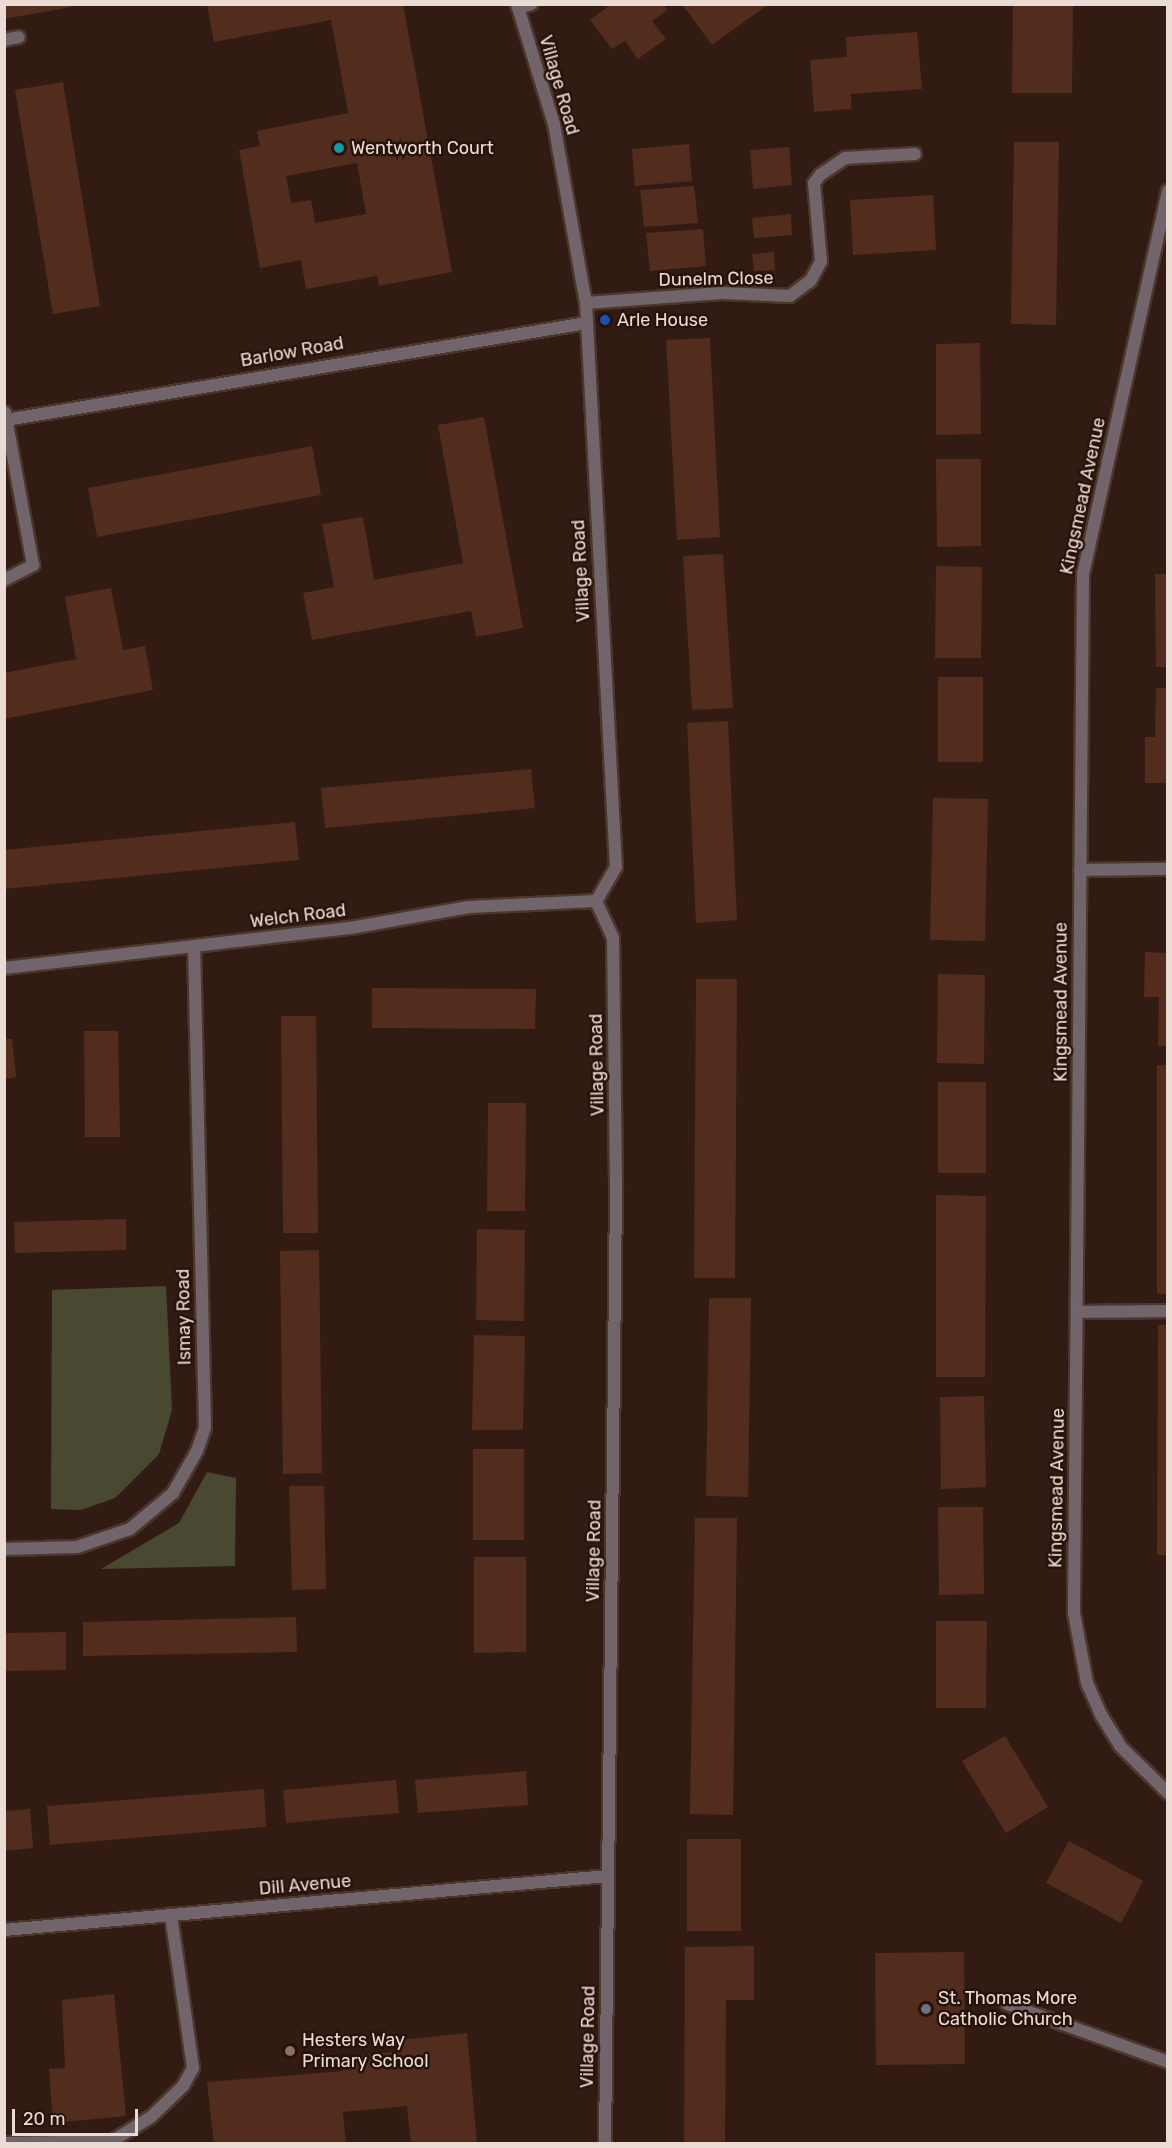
<!DOCTYPE html>
<html>
<head>
<meta charset="utf-8">
<style>
	body { margin:0 }
	#map { position:relative; width:1172px; height:2148px; overflow:hidden; background:#321b13; font-family:Rubik,sans-serif }
	div>[style] { position:absolute }
	[style*='--x'] { left:calc(var(--x)*1px); top:calc(var(--y)*1px); width:calc(var(--w)*1px); rotate:calc(var(--a)*1deg) }
	.green>* { inset:0; background:#484930 }
	.building>* { inset:0; background:#522d1e }
	.roads { filter:drop-shadow(2px 0 #4c362e) drop-shadow(-2px 0 #4c362e) drop-shadow(0 2px #4c362e) drop-shadow(0 -2px #4c362e) }
	.lane>* { height:12px; margin:-6px; padding:0 6px; transform-origin:6px; border-radius:6px; background:#71656b }
	.street>* { height:12px; margin:-6px; padding:0 6px; transform-origin:6px; border-radius:6px; background:#71656b }
	.dots>* { width:16px; height:16px; translate:-50% -50%; box-sizing:border-box; border:3px solid #27120a; border-radius:50% }
	span { translate:-50% -50%; white-space:nowrap; text-align:center; line-height:1.15; -webkit-text-stroke:5px #27120a; paint-order:stroke }
	.street-label { font-size:18px; color:#ebdbd5 }
	.poi-label { font-size:18px; color:#ebdbd5 }
	.left { translate:0 -50%; text-align:left }
	.frame { position:absolute; inset:0; border:6px solid #ebdbd5; pointer-events:none }
	.scale { position:absolute; left:12px; top:2109px; width:126px; height:27px; box-sizing:border-box; border:3px solid #ebdbd5; border-top:0; padding-left:8px; font-size:18px; line-height:21px; white-space:nowrap; color:#ebdbd5; -webkit-text-stroke:4px #27120a; paint-order:stroke }
</style>
</head>
<body>
<div id="map">
	<div class="green">
		<i style="clip-path:polygon(166px 1286px,172px 1410px,159px 1454px,115px 1498px,81px 1510px,51px 1509px,52px 1290px)"></i>
		<i style="clip-path:polygon(207px 1472px,236px 1478px,235px 1566px,101px 1569px,179px 1523px)"></i>
	</div>
	<div class="building">
		<i style="clip-path:polygon(4px 4px,71px 4px,71px 7px,4px 19px)"></i>
		<i style="clip-path:polygon(evenodd,207px 4px,403px 4px,452px 272px,379px 286px,377px 276px,306px 289px,301px 260px,260px 268px,239px 150px,260px 146px,257px 131px,348px 113px,331px 20px,214px 42px,207px 4px,357px 163px,366px 214px,315px 223px,311px 200px,291px 203px,286px 176px,357px 163px)"></i>
		<i style="clip-path:polygon(611px 4px,663px 4px,667px 10px,652px 21px,666px 39px,638px 59px,625px 41px,612px 49px,590px 20px)"></i>
		<i style="clip-path:polygon(682px 4px,769px 4px,712px 45px)"></i>
		<i style="clip-path:polygon(1013px 4px,1073px 4px,1072px 93px,1012px 93px)"></i>
		<i style="clip-path:polygon(917px 32px,922px 89px,851px 94px,851px 109px,814px 112px,810px 60px,847px 57px,846px 37px)"></i>
		<i style="clip-path:polygon(63px 82px,100px 306px,53px 314px,15px 90px)"></i>
		<i style="clip-path:polygon(1014px 142px,1059px 142px,1056px 325px,1011px 324px)"></i>
		<i style="clip-path:polygon(689px 144px,692px 181px,635px 186px,632px 149px)"></i>
		<i style="clip-path:polygon(789px 147px,792px 185px,753px 189px,750px 150px)"></i>
		<i style="clip-path:polygon(694px 186px,698px 223px,644px 227px,640px 190px)"></i>
		<i style="clip-path:polygon(933px 195px,936px 250px,853px 255px,850px 200px)"></i>
		<i style="clip-path:polygon(791px 214px,792px 235px,754px 238px,752px 218px)"></i>
		<i style="clip-path:polygon(703px 229px,706px 266px,650px 271px,646px 233px)"></i>
		<i style="clip-path:polygon(774px 252px,775px 270px,754px 271px,752px 254px)"></i>
		<i style="clip-path:polygon(710px 338px,720px 537px,677px 540px,666px 340px)"></i>
		<i style="clip-path:polygon(980px 343px,981px 434px,936px 435px,936px 344px)"></i>
		<i style="clip-path:polygon(484px 417px,523px 628px,476px 637px,471px 611px,312px 640px,303px 593px,334px 587px,322px 524px,363px 517px,374px 580px,463px 563px,438px 425px)"></i>
		<i style="clip-path:polygon(312px 446px,321px 495px,97px 537px,88px 488px)"></i>
		<i style="clip-path:polygon(936px 459px,981px 459px,981px 546px,937px 547px)"></i>
		<i style="clip-path:polygon(723px 554px,733px 708px,692px 710px,683px 556px)"></i>
		<i style="clip-path:polygon(936px 566px,982px 567px,981px 658px,935px 658px)"></i>
		<i style="clip-path:polygon(1155px 574px,1167px 574px,1167px 667px,1156px 667px)"></i>
		<i style="clip-path:polygon(111px 588px,123px 650px,145px 646px,153px 690px,4px 719px,4px 673px,76px 659px,65px 597px)"></i>
		<i style="clip-path:polygon(938px 677px,983px 677px,983px 762px,938px 762px)"></i>
		<i style="clip-path:polygon(1156px 688px,1167px 688px,1167px 783px,1145px 783px,1145px 737px,1155px 737px)"></i>
		<i style="clip-path:polygon(728px 721px,737px 920px,696px 923px,687px 723px)"></i>
		<i style="clip-path:polygon(531px 769px,535px 808px,325px 828px,321px 788px)"></i>
		<i style="clip-path:polygon(933px 798px,988px 799px,985px 941px,930px 940px)"></i>
		<i style="clip-path:polygon(295px 822px,299px 860px,4px 889px,4px 850px)"></i>
		<i style="clip-path:polygon(1145px 952px,1167px 953px,1167px 1046px,1158px 1046px,1159px 997px,1144px 997px)"></i>
		<i style="clip-path:polygon(938px 974px,985px 975px,984px 1064px,937px 1063px)"></i>
		<i style="clip-path:polygon(696px 979px,737px 979px,735px 1278px,694px 1278px)"></i>
		<i style="clip-path:polygon(372px 988px,536px 989px,535px 1029px,372px 1028px)"></i>
		<i style="clip-path:polygon(281px 1016px,316px 1016px,318px 1233px,283px 1233px)"></i>
		<i style="clip-path:polygon(84px 1031px,118px 1031px,120px 1137px,85px 1137px)"></i>
		<i style="clip-path:polygon(4px 1039px,12px 1039px,16px 1077px,4px 1079px)"></i>
		<i style="clip-path:polygon(1157px 1065px,1167px 1065px,1167px 1294px,1157px 1294px)"></i>
		<i style="clip-path:polygon(938px 1082px,986px 1082px,986px 1173px,938px 1173px)"></i>
		<i style="clip-path:polygon(488px 1103px,526px 1103px,525px 1211px,487px 1211px)"></i>
		<i style="clip-path:polygon(936px 1195px,986px 1196px,985px 1377px,936px 1377px)"></i>
		<i style="clip-path:polygon(126px 1219px,126px 1250px,15px 1253px,14px 1222px)"></i>
		<i style="clip-path:polygon(477px 1229px,525px 1230px,524px 1321px,476px 1320px)"></i>
		<i style="clip-path:polygon(319px 1250px,322px 1473px,283px 1474px,280px 1251px)"></i>
		<i style="clip-path:polygon(709px 1298px,751px 1298px,748px 1497px,706px 1496px)"></i>
		<i style="clip-path:polygon(1158px 1325px,1167px 1325px,1167px 1555px,1157px 1555px)"></i>
		<i style="clip-path:polygon(474px 1335px,525px 1336px,523px 1430px,472px 1430px)"></i>
		<i style="clip-path:polygon(984px 1396px,986px 1487px,941px 1489px,940px 1397px)"></i>
		<i style="clip-path:polygon(473px 1449px,524px 1449px,524px 1540px,473px 1540px)"></i>
		<i style="clip-path:polygon(289px 1486px,324px 1486px,326px 1589px,292px 1590px)"></i>
		<i style="clip-path:polygon(938px 1507px,983px 1507px,984px 1594px,939px 1595px)"></i>
		<i style="clip-path:polygon(695px 1518px,737px 1518px,733px 1815px,690px 1814px)"></i>
		<i style="clip-path:polygon(474px 1557px,526px 1557px,526px 1652px,474px 1653px)"></i>
		<i style="clip-path:polygon(296px 1617px,297px 1652px,83px 1656px,83px 1622px)"></i>
		<i style="clip-path:polygon(936px 1621px,987px 1621px,986px 1708px,936px 1708px)"></i>
		<i style="clip-path:polygon(66px 1632px,66px 1670px,4px 1671px,4px 1633px)"></i>
		<i style="clip-path:polygon(1005px 1736px,1048px 1807px,1006px 1833px,962px 1761px)"></i>
		<i style="clip-path:polygon(526px 1771px,528px 1805px,418px 1813px,415px 1780px)"></i>
		<i style="clip-path:polygon(396px 1780px,399px 1813px,286px 1823px,283px 1790px)"></i>
		<i style="clip-path:polygon(264px 1789px,266px 1827px,50px 1845px,47px 1806px)"></i>
		<i style="clip-path:polygon(30px 1809px,33px 1848px,4px 1851px,4px 1811px)"></i>
		<i style="clip-path:polygon(687px 1839px,741px 1839px,741px 1931px,687px 1931px)"></i>
		<i style="clip-path:polygon(1069px 1841px,1143px 1881px,1121px 1923px,1046px 1883px)"></i>
		<i style="clip-path:polygon(754px 1946px,754px 2000px,726px 2000px,725px 2144px,684px 2144px,685px 1947px)"></i>
		<i style="clip-path:polygon(964px 1952px,965px 2064px,876px 2065px,875px 1953px)"></i>
		<i style="clip-path:polygon(114px 1994px,126px 2116px,53px 2123px,49px 2069px,65px 2068px,62px 2000px)"></i>
		<i style="clip-path:polygon(467px 2033px,477px 2144px,411px 2144px,407px 2106px,343px 2112px,346px 2144px,214px 2144px,207px 2082px,343px 2071px,341px 2057px,402px 2051px,400px 2040px)"></i>
	</div>
	<div class="roads">
		<div class="lane">
			<i style="--x:4;--y:40;--w:15;--a:-11"></i>
			<i style="--x:1007;--y:2004;--w:171;--a:19.8"></i>
			<i style="--x:4;--y:2143;--w:108;--a:-1.1"></i>
			<i style="--x:112;--y:2141;--w:46;--a:-31.6"></i>
			<i style="--x:151;--y:2117;--w:45;--a:-44.1"></i>
			<i style="--x:183;--y:2086;--w:21;--a:-61"></i>
			<i style="--x:193;--y:2068;--w:155;--a:-98.2"></i>
		</div>
		<div class="street">
			<i style="--x:517;--y:4;--w:126;--a:72.9"></i>
			<i style="--x:554;--y:124;--w:182;--a:79.9"></i>
			<i style="--x:586;--y:303;--w:565;--a:86.96"></i>
			<i style="--x:616;--y:867;--w:39;--a:120"></i>
			<i style="--x:518;--y:8;--w:14;--a:-17"></i>
			<i style="--x:1168;--y:191;--w:392;--a:102.5"></i>
			<i style="--x:1083;--y:574;--w:1039;--a:90.5"></i>
			<i style="--x:1074;--y:1613;--w:71;--a:79.5"></i>
			<i style="--x:1087;--y:1683;--w:35;--a:66"></i>
			<i style="--x:1101;--y:1715;--w:36;--a:58"></i>
			<i style="--x:1120;--y:1746;--w:67;--a:44.4"></i>
			<i style="--x:586;--y:303;--w:136;--a:-4.2"></i>
			<i style="--x:722;--y:293;--w:68;--a:2.5"></i>
			<i style="--x:790;--y:296;--w:26;--a:-37"></i>
			<i style="--x:811;--y:280;--w:21;--a:-62"></i>
			<i style="--x:821;--y:261;--w:78;--a:-95.1"></i>
			<i style="--x:814;--y:183;--w:10;--a:-53"></i>
			<i style="--x:820;--y:175;--w:30;--a:-34"></i>
			<i style="--x:845;--y:158;--w:70;--a:-3.3"></i>
			<i style="--x:6;--y:420;--w:588;--a:-9.49"></i>
			<i style="--x:4;--y:580;--w:33;--a:-27"></i>
			<i style="--x:33;--y:565;--w:155;--a:-100.4"></i>
			<i style="--x:1080;--y:870;--w:88;--a:-0.7"></i>
			<i style="--x:596;--y:901;--w:41;--a:65.3"></i>
			<i style="--x:613;--y:938;--w:254;--a:89.3"></i>
			<i style="--x:616;--y:1192;--w:952;--a:90.66"></i>
			<i style="--x:4;--y:968;--w:348;--a:-6.6"></i>
			<i style="--x:350;--y:928;--w:121;--a:-10"></i>
			<i style="--x:469;--y:907;--w:127;--a:-2.7"></i>
			<i style="--x:1077;--y:1312;--w:91;--a:-0.6"></i>
			<i style="--x:4;--y:1549;--w:73;--a:-1.6"></i>
			<i style="--x:77;--y:1547;--w:56;--a:-18.8"></i>
			<i style="--x:130;--y:1529;--w:56;--a:-39.9"></i>
			<i style="--x:173;--y:1493;--w:48;--a:-60.3"></i>
			<i style="--x:197;--y:1451;--w:24;--a:-71"></i>
			<i style="--x:205;--y:1428;--w:481;--a:-91.3"></i>
			<i style="--x:4;--y:1930;--w:606;--a:-5.11"></i>
		</div>
	</div>
	<div class="dots">
		<i style="left:339px;top:148px;background:#0f9aa8"></i>
		<i style="left:605px;top:320px;background:#1a4fb4"></i>
		<i style="left:926px;top:2009px;background:#6b7280"></i>
		<i style="left:290px;top:2051px;background:#8d6e63"></i>
	</div>
	<div class="street-label">
		<span style="left:559px;top:85px;rotate:74deg">Village Road</span>
		<span style="left:716px;top:279px;rotate:-1deg">Dunelm Close</span>
		<span style="left:292px;top:352px;rotate:-10deg">Barlow Road</span>
		<span style="left:1083px;top:496px;rotate:-78deg">Kingsmead Avenue</span>
		<span style="left:581px;top:571px;rotate:-93deg">Village Road</span>
		<span style="left:298px;top:916px;rotate:-7deg">Welch Road</span>
		<span style="left:1061px;top:1002px;rotate:-90deg">Kingsmead Avenue</span>
		<span style="left:597px;top:1065px;rotate:-91deg">Village Road</span>
		<span style="left:184px;top:1317px;rotate:-91deg">Ismay Road</span>
		<span style="left:1057px;top:1488px;rotate:-89deg">Kingsmead Avenue</span>
		<span style="left:594px;top:1551px;rotate:-89deg">Village Road</span>
		<span style="left:305px;top:1885px;rotate:-5deg">Dill Avenue</span>
		<span style="left:588px;top:2037px;rotate:-89deg">Village Road</span>
	</div>
	<div class="poi-label">
		<span class="left" style="left:351px;top:148px">Wentworth Court</span>
		<span class="left" style="left:617px;top:320px">Arle House</span>
		<span class="left" style="left:938px;top:2009px">St. Thomas More<br>Catholic Church</span>
		<span class="left" style="left:302px;top:2051px">Hesters Way<br>Primary School</span>
	</div>
	<div class="frame"></div>
	<div class="scale">20 m</div>
</div>
</body>
</html>
